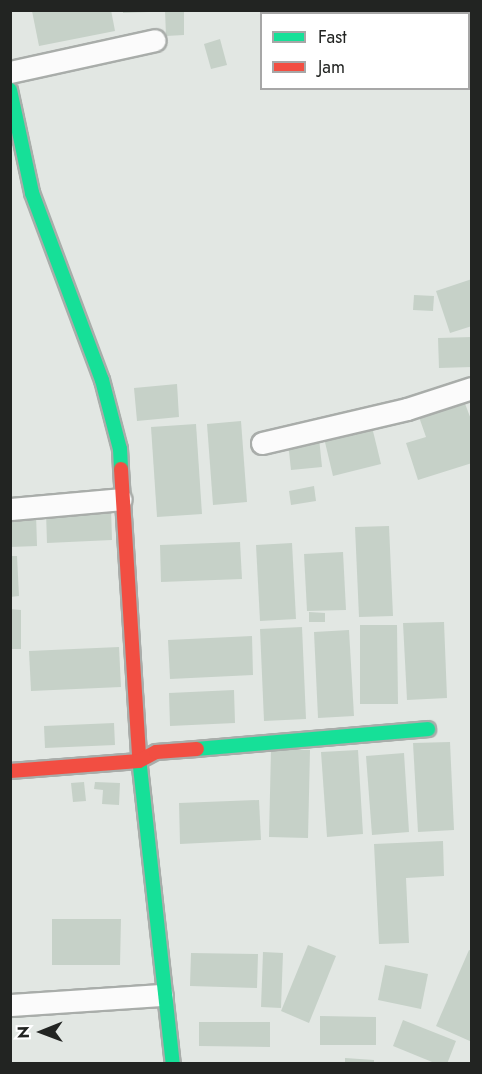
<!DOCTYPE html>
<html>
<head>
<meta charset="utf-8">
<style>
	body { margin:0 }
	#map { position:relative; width:482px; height:1074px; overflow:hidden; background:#e2e7e3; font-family:Jost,sans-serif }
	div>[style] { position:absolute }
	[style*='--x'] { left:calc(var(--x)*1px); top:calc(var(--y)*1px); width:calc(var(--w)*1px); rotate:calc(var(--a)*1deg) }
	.building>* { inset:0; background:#c6d1c8 }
	.roads { filter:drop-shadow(2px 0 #a9adaa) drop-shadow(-2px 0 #a9adaa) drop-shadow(0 2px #a9adaa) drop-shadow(0 -2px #a9adaa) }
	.street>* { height:21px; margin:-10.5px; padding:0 10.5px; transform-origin:10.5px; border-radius:10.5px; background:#fbfbfb }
	.fast>* { height:14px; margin:-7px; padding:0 7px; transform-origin:7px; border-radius:7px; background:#16e098 }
	.jam>* { height:14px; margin:-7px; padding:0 7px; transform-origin:7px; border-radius:7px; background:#f24e42 }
	span { translate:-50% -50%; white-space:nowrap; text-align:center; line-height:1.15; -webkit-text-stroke:5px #fff; paint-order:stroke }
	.frame { position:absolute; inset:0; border:12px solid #222422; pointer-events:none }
	.legend { position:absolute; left:260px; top:12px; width:210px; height:78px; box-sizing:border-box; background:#fff; border:2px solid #a7a7a7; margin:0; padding:8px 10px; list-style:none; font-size:18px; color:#222422 }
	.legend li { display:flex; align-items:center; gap:12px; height:30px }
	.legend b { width:30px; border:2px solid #a7a7a7 }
	.north { position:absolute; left:12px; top:1002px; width:60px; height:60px; -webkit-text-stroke:4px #fff; paint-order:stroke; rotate:269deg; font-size:16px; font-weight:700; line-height:24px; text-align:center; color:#222422 }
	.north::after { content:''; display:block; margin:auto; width:21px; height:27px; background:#222422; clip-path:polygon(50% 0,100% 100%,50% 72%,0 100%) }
</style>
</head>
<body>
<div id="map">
	<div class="building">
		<i style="clip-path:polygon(111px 10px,115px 31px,39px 46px,32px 11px)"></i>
		<i style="clip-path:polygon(123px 10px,149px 10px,149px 12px,123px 13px)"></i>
		<i style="clip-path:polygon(165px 10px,184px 10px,184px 35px,166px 36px)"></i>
		<i style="clip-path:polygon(220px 39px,227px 65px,211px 69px,204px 44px)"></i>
		<i style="clip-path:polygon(472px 279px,472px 326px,450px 333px,436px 291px)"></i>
		<i style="clip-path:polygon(414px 295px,434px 296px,433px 311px,413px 310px)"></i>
		<i style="clip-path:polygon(472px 337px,472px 367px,439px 368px,438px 338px)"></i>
		<i style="clip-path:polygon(177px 384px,179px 417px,137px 421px,134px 388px)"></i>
		<i style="clip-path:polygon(464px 401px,472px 422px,472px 463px,418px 480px,406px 443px,426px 437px,419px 417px)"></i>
		<i style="clip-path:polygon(241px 421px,247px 502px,213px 505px,207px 424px)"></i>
		<i style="clip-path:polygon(196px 424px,202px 514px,157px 517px,151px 427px)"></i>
		<i style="clip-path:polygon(372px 427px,381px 464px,333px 476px,324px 438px)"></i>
		<i style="clip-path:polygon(319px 438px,322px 467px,291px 470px,288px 442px)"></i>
		<i style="clip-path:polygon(314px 486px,316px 501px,291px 505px,289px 491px)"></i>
		<i style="clip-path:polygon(111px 509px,112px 540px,47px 543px,46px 512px)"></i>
		<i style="clip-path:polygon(36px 514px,37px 546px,10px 547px,10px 515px)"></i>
		<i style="clip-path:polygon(389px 526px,393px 616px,359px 617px,355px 527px)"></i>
		<i style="clip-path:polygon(240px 542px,242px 579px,161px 582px,160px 545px)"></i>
		<i style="clip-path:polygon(292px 543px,296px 619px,260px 621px,256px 545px)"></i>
		<i style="clip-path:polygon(343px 552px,346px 610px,307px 611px,304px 554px)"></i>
		<i style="clip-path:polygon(10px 556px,17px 556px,19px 596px,10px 597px)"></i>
		<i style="clip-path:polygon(10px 609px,21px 610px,21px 649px,10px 649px)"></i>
		<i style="clip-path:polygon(309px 612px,325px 613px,325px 622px,309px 622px)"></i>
		<i style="clip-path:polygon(444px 622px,447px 698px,407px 700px,403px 623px)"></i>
		<i style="clip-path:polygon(360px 625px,397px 625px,398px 704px,360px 704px)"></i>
		<i style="clip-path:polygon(302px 627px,306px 719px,264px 721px,260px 629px)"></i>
		<i style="clip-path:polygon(349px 630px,354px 716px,318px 718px,314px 632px)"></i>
		<i style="clip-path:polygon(252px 636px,253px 675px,170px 679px,168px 640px)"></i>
		<i style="clip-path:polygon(119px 647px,121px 687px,31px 691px,29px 651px)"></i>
		<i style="clip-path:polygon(234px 690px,235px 723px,170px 726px,169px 693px)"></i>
		<i style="clip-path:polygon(114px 723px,115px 745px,45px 748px,44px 726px)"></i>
		<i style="clip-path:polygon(450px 742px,454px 830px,418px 832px,413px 743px)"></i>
		<i style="clip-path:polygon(271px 749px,310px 750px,308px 838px,269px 837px)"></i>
		<i style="clip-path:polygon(358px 750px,363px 834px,327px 837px,321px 752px)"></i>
		<i style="clip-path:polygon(404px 753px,409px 832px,372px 835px,366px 756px)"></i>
		<i style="clip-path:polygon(84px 782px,86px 801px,73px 802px,71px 783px)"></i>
		<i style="clip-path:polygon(95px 782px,120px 783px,119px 805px,102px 804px,103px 790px,94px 789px)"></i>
		<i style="clip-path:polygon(259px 800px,261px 840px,180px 844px,179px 803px)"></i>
		<i style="clip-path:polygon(443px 841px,444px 876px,406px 878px,409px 943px,379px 944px,374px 844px)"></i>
		<i style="clip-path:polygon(52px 919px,121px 919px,120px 965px,52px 965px)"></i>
		<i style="clip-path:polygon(308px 945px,336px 956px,309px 1023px,281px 1011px)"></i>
		<i style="clip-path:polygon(469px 950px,472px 951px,472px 1042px,436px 1026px)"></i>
		<i style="clip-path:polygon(263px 952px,283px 953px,281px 1008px,261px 1007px)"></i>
		<i style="clip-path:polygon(191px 953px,258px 954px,257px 988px,190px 986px)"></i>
		<i style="clip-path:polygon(385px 965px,428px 974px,421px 1009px,378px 1000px)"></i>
		<i style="clip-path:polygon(320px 1016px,376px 1017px,376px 1045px,320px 1045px)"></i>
		<i style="clip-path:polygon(403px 1020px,456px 1041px,447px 1064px,437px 1064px,393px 1046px)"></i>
		<i style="clip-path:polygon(199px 1022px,270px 1022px,270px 1047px,199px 1046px)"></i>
		<i style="clip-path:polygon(345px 1058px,374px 1060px,374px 1064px,345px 1064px)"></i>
	</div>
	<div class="roads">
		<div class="street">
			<i style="--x:10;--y:72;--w:148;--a:-12.4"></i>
			<i style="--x:262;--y:443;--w:149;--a:-13.2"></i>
			<i style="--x:407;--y:409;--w:68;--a:-17.9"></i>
			<i style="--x:10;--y:509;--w:111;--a:-5.1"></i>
			<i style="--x:10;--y:1005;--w:152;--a:-3.8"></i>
		</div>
		<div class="fast">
			<i style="--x:10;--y:90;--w:105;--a:77.9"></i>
			<i style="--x:32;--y:193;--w:200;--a:69.5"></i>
			<i style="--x:102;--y:380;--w:71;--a:75.4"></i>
			<i style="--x:120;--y:449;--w:20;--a:87"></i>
			<i style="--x:197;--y:749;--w:232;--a:-4.9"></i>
			<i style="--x:139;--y:758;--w:308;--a:83.7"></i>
		</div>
		<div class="jam">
			<i style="--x:121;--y:469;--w:290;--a:86.4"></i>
			<i style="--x:10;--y:771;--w:129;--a:-4.4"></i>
			<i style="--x:139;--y:761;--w:19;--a:-28"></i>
			<i style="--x:156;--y:752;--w:41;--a:-4.2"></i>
		</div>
	</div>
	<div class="frame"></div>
	<ul class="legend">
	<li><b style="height:8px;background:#16e098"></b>Fast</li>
	<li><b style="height:8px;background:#f24e42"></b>Jam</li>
	</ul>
	<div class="north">N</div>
</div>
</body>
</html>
